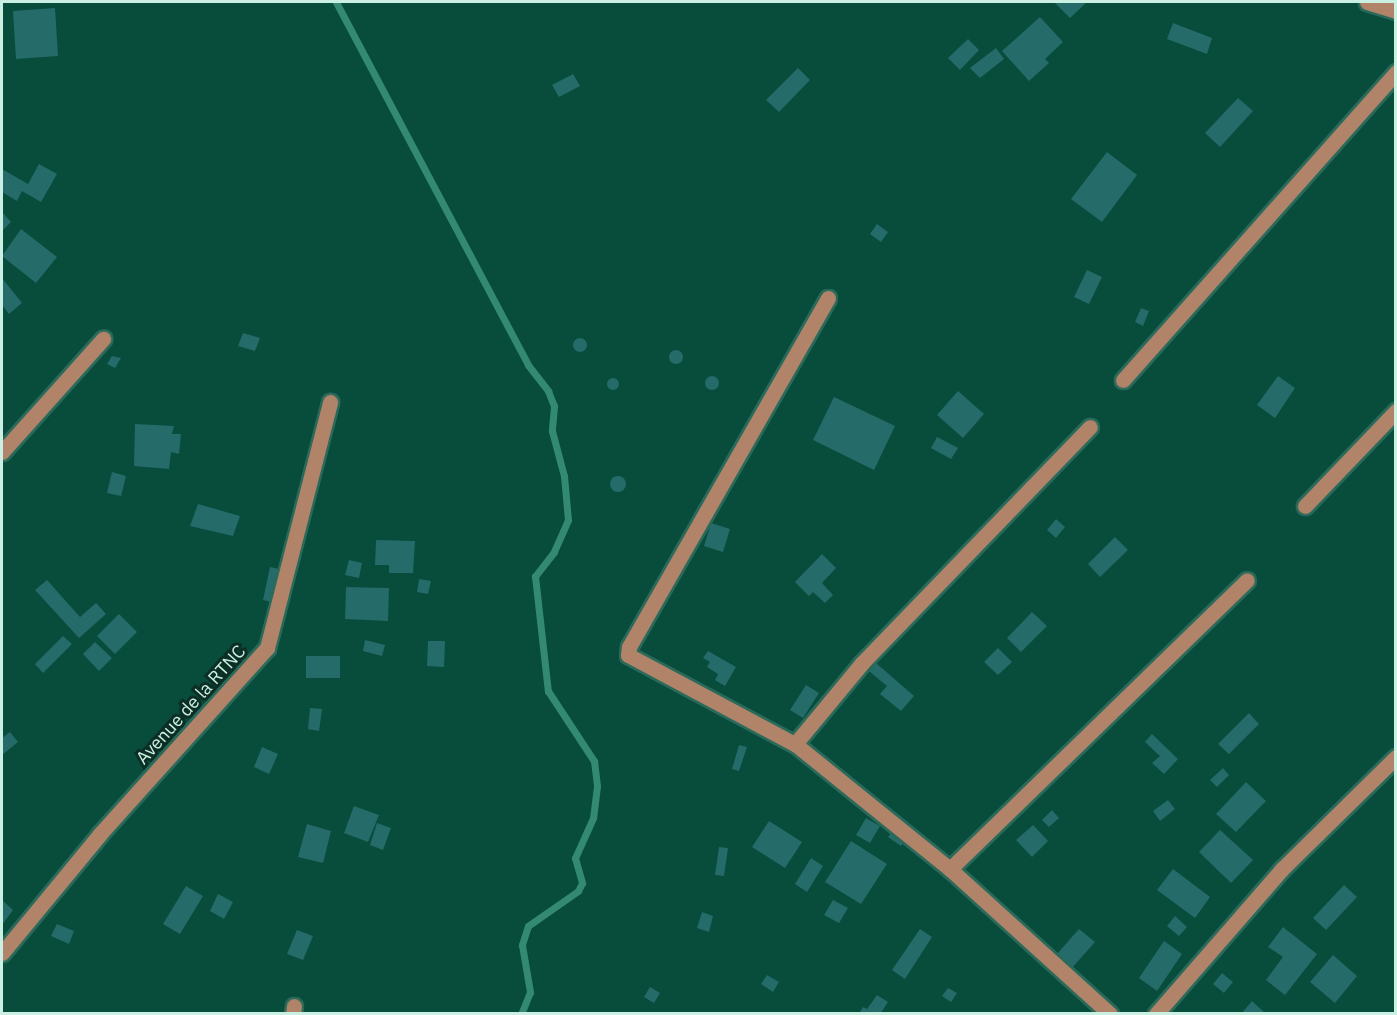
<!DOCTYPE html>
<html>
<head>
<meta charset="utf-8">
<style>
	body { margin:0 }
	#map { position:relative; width:1397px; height:1015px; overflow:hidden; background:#084c3c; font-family:"IBM Plex Sans",sans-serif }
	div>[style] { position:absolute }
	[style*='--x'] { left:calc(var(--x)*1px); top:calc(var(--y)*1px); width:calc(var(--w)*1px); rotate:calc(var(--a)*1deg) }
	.stream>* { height:7px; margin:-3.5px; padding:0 3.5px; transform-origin:3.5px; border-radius:3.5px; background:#338972 }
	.building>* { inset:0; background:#256b69 }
	.round { border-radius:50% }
	.roads { filter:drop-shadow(2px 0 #2b6a5a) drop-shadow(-2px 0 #2b6a5a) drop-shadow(0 2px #2b6a5a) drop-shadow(0 -2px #2b6a5a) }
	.minor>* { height:15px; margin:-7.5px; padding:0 7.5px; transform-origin:7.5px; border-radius:7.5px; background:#b18469 }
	span { translate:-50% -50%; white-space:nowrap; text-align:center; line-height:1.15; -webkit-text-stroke:6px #0c2e25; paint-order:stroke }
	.street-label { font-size:18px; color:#caf0e3 }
	.frame { position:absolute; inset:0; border:3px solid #caf0e3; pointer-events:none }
</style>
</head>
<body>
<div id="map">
	<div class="stream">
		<i style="--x:336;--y:2;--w:411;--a:62.1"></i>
		<i style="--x:528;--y:365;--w:33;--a:52"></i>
		<i style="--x:548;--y:391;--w:16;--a:68"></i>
		<i style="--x:554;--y:406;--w:25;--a:95"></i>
		<i style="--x:552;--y:431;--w:47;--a:75.1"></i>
		<i style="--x:564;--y:476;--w:44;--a:84.8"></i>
		<i style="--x:568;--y:520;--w:35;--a:114"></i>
		<i style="--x:554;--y:552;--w:31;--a:128"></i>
		<i style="--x:535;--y:576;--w:116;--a:83.6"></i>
		<i style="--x:548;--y:691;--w:84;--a:56.7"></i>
		<i style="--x:594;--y:761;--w:25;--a:83"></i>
		<i style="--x:597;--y:786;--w:32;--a:97"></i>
		<i style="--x:593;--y:818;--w:44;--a:114.2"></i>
		<i style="--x:575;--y:858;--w:26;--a:74"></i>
		<i style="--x:582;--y:883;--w:9;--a:117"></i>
		<i style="--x:578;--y:891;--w:61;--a:145"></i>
		<i style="--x:528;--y:926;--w:20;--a:108"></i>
		<i style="--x:522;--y:945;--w:48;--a:80.3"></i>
		<i style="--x:530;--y:992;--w:24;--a:112"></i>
	</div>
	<div class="building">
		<i style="clip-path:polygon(1054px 2px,1087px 2px,1070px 18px)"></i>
		<i style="clip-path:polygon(55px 8px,58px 56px,16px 59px,13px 11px)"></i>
		<i style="clip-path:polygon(1040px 17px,1063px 42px,1045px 59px,1049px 63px,1029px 81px,1002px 51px)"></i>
		<i style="clip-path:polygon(1173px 23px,1212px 38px,1207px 54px,1167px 39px)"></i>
		<i style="clip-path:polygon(968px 39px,979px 50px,960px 70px,948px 58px)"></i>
		<i style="clip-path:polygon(996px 48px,1004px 59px,980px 78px,970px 68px)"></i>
		<i style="clip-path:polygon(798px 68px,810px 80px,779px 112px,766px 100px)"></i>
		<i style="clip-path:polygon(573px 74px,580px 86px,559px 97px,552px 85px)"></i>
		<i style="clip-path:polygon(1238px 98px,1253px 111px,1220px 147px,1205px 133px)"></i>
		<i style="clip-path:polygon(1107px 152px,1137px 175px,1102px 222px,1071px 199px)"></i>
		<i style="clip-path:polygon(39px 164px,57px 174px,41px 202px,22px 191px,17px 201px,2px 192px,2px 169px,28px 184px)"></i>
		<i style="clip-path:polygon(2px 212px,11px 222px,2px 231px)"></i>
		<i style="clip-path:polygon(877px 224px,888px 232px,881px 242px,870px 234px)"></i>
		<i style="clip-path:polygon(21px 229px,57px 257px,36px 283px,2px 256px)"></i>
		<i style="clip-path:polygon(1087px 270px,1102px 277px,1089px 304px,1074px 297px)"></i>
		<i style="clip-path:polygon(2px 278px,22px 303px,9px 314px,2px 305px)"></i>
		<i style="clip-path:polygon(1141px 308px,1149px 311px,1143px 326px,1135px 322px)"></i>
		<i style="clip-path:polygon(243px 333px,260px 338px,255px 351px,238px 346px)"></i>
		<i class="round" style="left:573px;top:338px;width:14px;height:14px"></i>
		<i class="round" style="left:669px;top:350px;width:14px;height:14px"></i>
		<i style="clip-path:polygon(112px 356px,121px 358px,115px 368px,107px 364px)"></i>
		<i class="round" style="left:705px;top:376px;width:14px;height:14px"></i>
		<i style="clip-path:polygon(1278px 376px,1295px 388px,1275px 418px,1257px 405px)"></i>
		<i class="round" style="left:607px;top:378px;width:12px;height:12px"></i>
		<i style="clip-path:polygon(958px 391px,984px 414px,963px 438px,937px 415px)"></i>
		<i style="clip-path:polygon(834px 397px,895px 426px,874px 470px,813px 440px)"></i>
		<i style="clip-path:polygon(135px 424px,174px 426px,172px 434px,181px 434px,179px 454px,171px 452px,169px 469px,134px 466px)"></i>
		<i style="clip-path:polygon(937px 437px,958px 448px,951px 459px,931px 448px)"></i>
		<i style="clip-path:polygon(112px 472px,126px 476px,121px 496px,107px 493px)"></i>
		<i class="round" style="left:610px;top:476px;width:16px;height:16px"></i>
		<i style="clip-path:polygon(198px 504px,240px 516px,233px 536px,190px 526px)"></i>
		<i style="clip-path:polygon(1056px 519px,1065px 527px,1056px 538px,1047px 530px)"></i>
		<i style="clip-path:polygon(711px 523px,730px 529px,723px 552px,704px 546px)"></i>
		<i style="clip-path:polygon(1115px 537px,1128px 550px,1100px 577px,1088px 564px)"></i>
		<i style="clip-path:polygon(376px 540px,415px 541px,413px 573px,389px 573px,389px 565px,375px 565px)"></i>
		<i style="clip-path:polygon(822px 554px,836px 568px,822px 583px,833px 595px,825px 603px,813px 592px,809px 596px,795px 582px)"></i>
		<i style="clip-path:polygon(349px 560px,362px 563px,359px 578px,345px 575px)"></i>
		<i style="clip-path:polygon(270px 567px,284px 570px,276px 603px,263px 600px)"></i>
		<i style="clip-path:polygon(419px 579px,431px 581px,428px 594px,417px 592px)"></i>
		<i style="clip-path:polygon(47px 580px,80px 617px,96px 603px,106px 614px,79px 638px,35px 590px)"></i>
		<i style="clip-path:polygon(346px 587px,389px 588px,388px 621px,345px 619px)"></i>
		<i style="clip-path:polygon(1032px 612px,1047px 626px,1021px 652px,1007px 638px)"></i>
		<i style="clip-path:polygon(119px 614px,137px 632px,115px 654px,97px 636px)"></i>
		<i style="clip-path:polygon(63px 636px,72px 644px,43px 673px,35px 664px)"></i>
		<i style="clip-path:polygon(365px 640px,385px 645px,382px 656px,363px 651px)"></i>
		<i style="clip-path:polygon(428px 641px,445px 641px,444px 667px,427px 666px)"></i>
		<i style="clip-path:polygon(95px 642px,112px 658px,99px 671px,83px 654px)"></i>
		<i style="clip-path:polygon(998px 648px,1012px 662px,998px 675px,984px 662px)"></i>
		<i style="clip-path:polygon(708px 651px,736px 667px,725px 686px,715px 680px,718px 674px,707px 667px,710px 662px,703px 658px)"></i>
		<i style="clip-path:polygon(306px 656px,340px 656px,340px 678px,306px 678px)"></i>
		<i style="clip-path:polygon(876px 663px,914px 696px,901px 711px,880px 694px,887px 686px,869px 671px)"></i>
		<i style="clip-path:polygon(806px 685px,819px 693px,803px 718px,790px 710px)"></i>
		<i style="clip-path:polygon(310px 708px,322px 709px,319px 731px,308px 729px)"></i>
		<i style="clip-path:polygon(1249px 713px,1259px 724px,1229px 754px,1218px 744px)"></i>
		<i style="clip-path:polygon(10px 732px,18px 742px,2px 755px,2px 738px)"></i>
		<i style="clip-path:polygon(1152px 734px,1178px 759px,1164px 774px,1152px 763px,1160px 756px,1145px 742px)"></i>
		<i style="clip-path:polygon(739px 745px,747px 747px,739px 771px,732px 769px)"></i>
		<i style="clip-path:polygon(262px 747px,278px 754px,269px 774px,254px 767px)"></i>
		<i style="clip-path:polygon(1223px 768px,1229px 775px,1217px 787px,1210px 780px)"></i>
		<i style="clip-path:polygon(1246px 782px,1266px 801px,1236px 832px,1216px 814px)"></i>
		<i style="clip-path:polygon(1168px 800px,1175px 809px,1160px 821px,1153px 811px)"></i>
		<i style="clip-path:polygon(354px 806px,379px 815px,368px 842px,344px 833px)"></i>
		<i style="clip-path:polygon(1052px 810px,1059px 818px,1049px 827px,1042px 820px)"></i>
		<i style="clip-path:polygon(866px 818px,880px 826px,870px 843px,856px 835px)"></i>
		<i style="clip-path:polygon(769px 821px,802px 842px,785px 868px,752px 847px)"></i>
		<i style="clip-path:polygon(377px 823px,391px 828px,383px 850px,370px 845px)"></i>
		<i style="clip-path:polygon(307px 824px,331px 831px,323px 863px,298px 857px)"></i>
		<i style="clip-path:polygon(1033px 825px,1048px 841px,1032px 857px,1016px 840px)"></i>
		<i style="clip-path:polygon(893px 830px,906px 839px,901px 846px,888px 837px)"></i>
		<i style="clip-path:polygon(1220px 830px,1253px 860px,1231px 883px,1199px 852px)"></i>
		<i style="clip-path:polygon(851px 841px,887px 864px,861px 904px,825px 882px)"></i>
		<i style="clip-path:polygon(719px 847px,728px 848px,724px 876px,715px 875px)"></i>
		<i style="clip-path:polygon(811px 858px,823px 866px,807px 892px,795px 884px)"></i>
		<i style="clip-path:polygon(1173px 869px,1210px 897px,1195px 918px,1157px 890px)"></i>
		<i style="clip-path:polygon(1344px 885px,1357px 897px,1326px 930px,1313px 918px)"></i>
		<i style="clip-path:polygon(186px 886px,203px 896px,180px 934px,163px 924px)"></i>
		<i style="clip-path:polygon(218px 894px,233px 902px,224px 919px,210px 911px)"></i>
		<i style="clip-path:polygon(2px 900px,13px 910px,2px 925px)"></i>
		<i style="clip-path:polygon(833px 900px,848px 908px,839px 923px,824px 915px)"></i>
		<i style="clip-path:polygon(702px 912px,713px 916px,709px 932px,697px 928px)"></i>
		<i style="clip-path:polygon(1175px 916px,1187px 927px,1179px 936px,1167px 926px)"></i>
		<i style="clip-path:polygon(57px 924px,74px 931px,69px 944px,51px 936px)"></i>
		<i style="clip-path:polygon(1283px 927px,1317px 954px,1285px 995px,1266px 980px,1283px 957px,1268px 947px)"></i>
		<i style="clip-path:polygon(920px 929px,932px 937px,905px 979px,892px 970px)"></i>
		<i style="clip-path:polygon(1079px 929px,1095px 942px,1071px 969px,1056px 955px)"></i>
		<i style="clip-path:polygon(297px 930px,313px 936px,303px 960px,287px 954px)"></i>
		<i style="clip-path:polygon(1164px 941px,1182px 954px,1157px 991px,1139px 978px)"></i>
		<i style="clip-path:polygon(1333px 955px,1357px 976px,1335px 1003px,1310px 982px)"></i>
		<i style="clip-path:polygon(1222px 973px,1233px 982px,1224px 993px,1213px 984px)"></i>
		<i style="clip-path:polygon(767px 975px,779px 982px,773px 992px,761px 984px)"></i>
		<i style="clip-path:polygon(650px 987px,660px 993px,654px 1003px,644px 997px)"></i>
		<i style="clip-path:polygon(948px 988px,957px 993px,951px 1002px,942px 996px)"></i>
		<i style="clip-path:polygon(877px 995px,888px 1002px,880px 1014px,859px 1014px,863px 1007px,867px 1009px)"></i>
		<i style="clip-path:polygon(1252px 1001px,1266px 1014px,1241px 1014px)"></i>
	</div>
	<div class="roads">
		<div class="minor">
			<i style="--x:1367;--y:2;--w:30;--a:17"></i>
			<i style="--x:828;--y:298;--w:402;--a:119.7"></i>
			<i style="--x:629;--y:647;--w:8;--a:97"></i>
			<i style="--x:628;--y:655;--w:189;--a:28.1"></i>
			<i style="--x:795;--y:744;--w:199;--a:38.9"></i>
			<i style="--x:950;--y:869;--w:216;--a:42.2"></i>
			<i style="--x:1123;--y:380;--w:412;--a:-48.4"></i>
			<i style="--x:2;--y:452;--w:152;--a:-48.2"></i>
			<i style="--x:1305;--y:506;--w:132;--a:-46.2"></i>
			<i style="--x:795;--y:744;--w:105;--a:-50.4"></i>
			<i style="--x:862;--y:663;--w:328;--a:-46"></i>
			<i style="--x:950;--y:869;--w:414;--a:-44.2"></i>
			<i style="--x:2;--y:953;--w:154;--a:-50.5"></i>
			<i style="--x:100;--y:834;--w:250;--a:-48.1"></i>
			<i style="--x:267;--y:648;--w:254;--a:-75.6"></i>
			<i style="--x:293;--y:1014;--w:8;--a:-83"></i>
			<i style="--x:1156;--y:1014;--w:192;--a:-49"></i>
			<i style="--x:1282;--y:869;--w:160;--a:-44.5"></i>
		</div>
	</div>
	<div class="street-label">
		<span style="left:191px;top:705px;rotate:-48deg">Avenue de la RTNC</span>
	</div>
	<div class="frame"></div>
</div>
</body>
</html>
